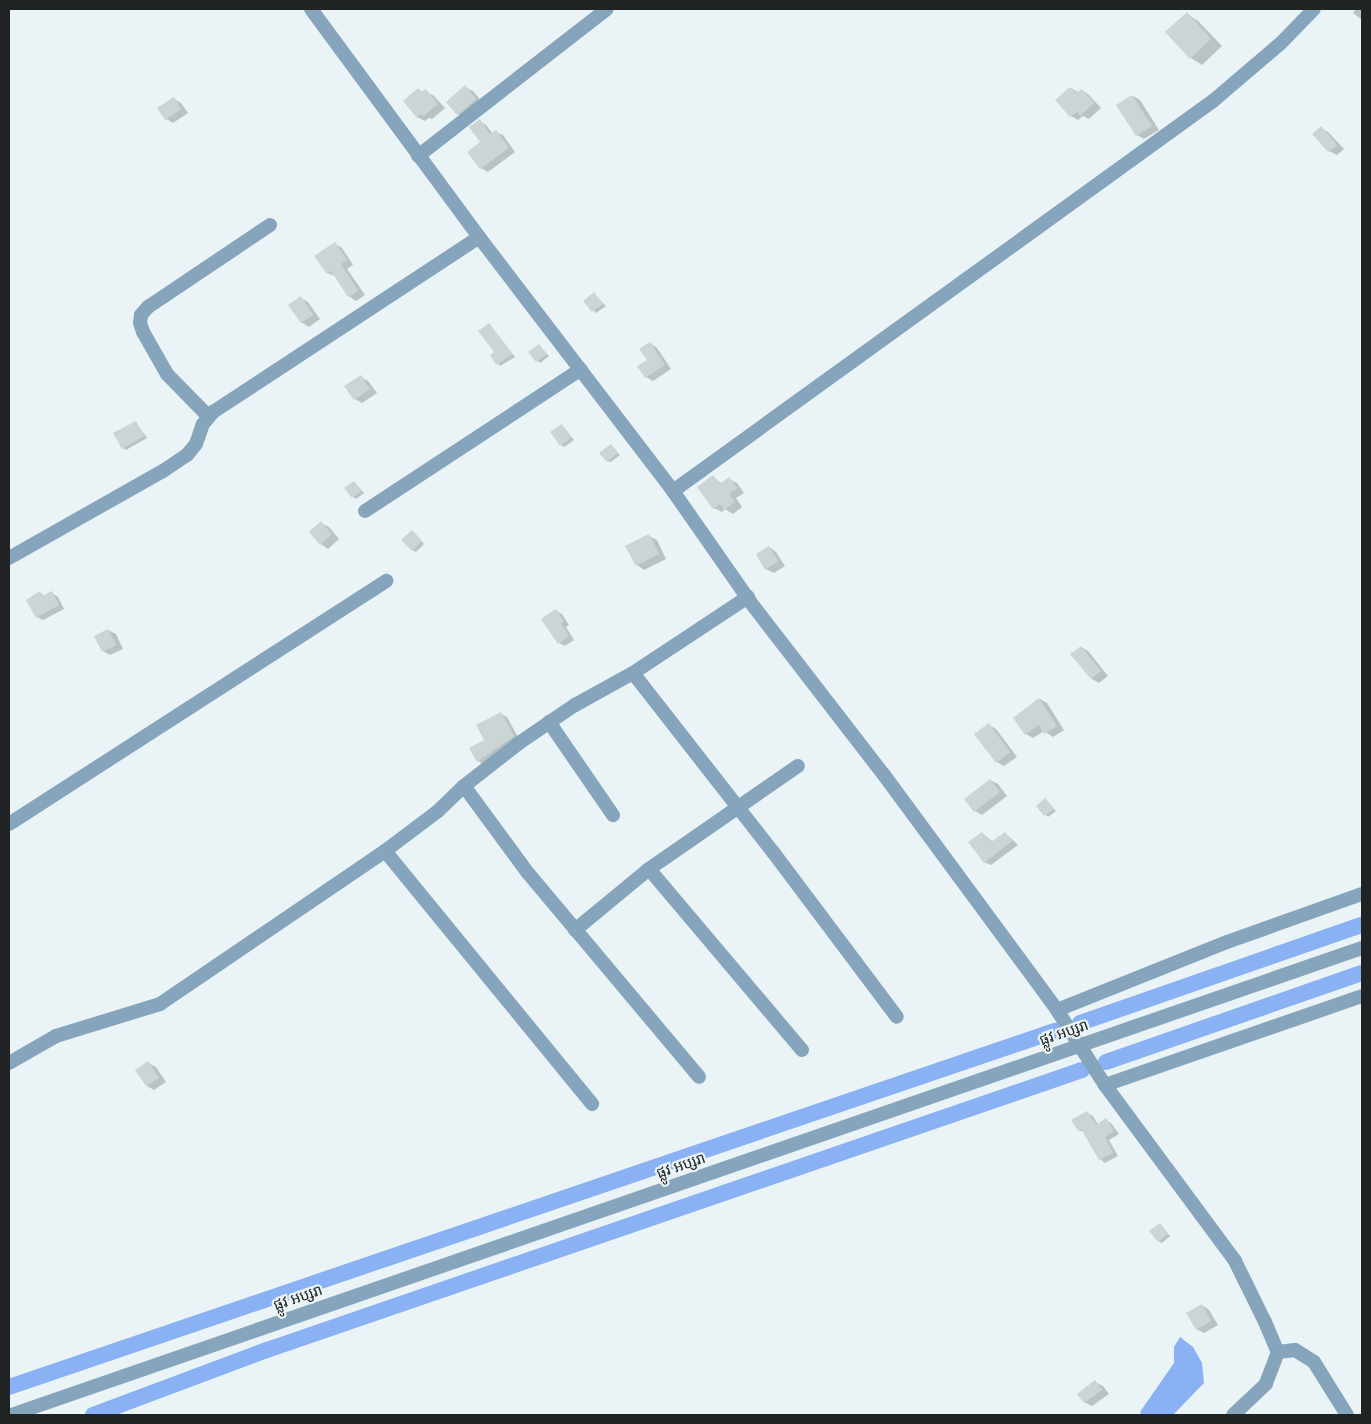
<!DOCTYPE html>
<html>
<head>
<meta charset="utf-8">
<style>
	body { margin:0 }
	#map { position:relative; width:1371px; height:1424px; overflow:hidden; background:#eaf3f5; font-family:"Fira Sans Condensed","Noto Sans Khmer",sans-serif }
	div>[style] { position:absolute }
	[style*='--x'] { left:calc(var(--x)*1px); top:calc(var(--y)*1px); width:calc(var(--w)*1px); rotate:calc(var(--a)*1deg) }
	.water>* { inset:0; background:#8ab1f4 }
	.shadow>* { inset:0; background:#0003 }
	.canal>* { height:16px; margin:-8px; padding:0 8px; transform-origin:8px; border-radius:8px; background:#8ab1f4 }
	.building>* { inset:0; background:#ccd5d5 }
	.minor>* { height:14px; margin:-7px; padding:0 7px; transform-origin:7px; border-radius:7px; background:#86a5bc }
	.tertiary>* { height:14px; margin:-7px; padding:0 7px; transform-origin:7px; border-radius:7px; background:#86a5bc }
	span { translate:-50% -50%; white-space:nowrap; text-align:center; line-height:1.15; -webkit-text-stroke:4.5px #eaf3f5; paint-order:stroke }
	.street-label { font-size:15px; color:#202324 }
	.frame { position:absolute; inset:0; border:10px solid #202324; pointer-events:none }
</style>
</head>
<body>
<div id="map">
	<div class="water">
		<i style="clip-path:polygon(1180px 1337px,1193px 1347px,1202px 1363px,1204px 1383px,1173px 1415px,1142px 1415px,1140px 1412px,1174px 1363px,1174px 1347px)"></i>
	</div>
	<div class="shadow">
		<i style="clip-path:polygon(1356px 9px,1362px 9px,1362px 20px,1353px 13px)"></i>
		<i style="clip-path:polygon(1187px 14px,1198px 21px,1222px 46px,1202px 65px,1191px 58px)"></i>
		<i style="clip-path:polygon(465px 87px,473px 91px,483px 103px,465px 118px,458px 114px)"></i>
		<i style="clip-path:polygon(1071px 88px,1079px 93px,1082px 90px,1089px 95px,1101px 108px,1089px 119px,1083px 116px,1078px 120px,1071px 116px)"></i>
		<i style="clip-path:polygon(418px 90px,433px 95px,445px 108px,432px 119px,429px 118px,425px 121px,417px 117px)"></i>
		<i style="clip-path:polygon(1133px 96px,1140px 100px,1159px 130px,1144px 139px,1137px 135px)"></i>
		<i style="clip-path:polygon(174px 99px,181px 103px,188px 113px,173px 123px,166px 119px)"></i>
		<i style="clip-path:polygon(480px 121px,486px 125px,493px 134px,496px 132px,503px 135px,515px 152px,488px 172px,481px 168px,469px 152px,481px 142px)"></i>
		<i style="clip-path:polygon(1321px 128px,1328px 132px,1344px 149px,1337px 155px,1329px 151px,1314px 134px)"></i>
		<i style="clip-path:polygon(335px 244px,342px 248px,353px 265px,347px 269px,365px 295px,356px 301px,349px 296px,336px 276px,327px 273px)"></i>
		<i style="clip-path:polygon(594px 294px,606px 306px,596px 313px,585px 301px)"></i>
		<i style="clip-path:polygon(301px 298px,308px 302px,320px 319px,309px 327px,301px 322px)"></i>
		<i style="clip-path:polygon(489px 325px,515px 357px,500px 366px,491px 356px,495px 353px)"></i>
		<i style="clip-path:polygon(650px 343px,657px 348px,671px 369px,653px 381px,646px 377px)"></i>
		<i style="clip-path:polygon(539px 346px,549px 356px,540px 363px,530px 353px)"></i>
		<i style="clip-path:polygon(361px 377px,368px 381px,377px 393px,362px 403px,355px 399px)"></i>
		<i style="clip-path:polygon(136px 423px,147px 438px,126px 450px,123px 448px)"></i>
		<i style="clip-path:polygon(562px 425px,574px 440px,564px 447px,561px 445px)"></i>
		<i style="clip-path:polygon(611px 445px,620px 455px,611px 462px,607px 461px)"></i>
		<i style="clip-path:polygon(713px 477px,722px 484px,729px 479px,737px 483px,744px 493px,736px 498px,742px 507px,733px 514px,725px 509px,722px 512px,714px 508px)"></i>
		<i style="clip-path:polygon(354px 482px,364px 493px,356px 499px,353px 497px)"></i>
		<i style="clip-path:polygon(321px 523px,329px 527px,339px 539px,328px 549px,321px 544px)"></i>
		<i style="clip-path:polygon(415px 534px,424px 544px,416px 552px,412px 550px)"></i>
		<i style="clip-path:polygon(649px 536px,657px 540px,666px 559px,644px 570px,637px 565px)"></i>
		<i style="clip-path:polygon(769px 547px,776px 552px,785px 566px,774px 573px,766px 569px)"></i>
		<i style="clip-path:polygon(40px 593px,45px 596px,52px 593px,58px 597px,64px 609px,43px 620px,37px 617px)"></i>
		<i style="clip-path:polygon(556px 611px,562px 614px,569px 625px,566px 627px,574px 640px,565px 646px,559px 643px)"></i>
		<i style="clip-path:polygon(108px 630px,116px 634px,123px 649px,110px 655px,103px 651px)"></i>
		<i style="clip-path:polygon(1081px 647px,1088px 651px,1108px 676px,1099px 683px,1092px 679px)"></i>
		<i style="clip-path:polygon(1040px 699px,1047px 703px,1064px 730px,1053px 737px,1044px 731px,1033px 738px,1026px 734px)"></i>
		<i style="clip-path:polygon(501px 714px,507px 717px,519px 739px,483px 764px,478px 761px,486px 740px)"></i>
		<i style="clip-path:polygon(989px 725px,996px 729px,1017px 757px,1004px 766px,997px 762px)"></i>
		<i style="clip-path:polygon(990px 780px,998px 784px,1007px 796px,982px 815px,975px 811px)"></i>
		<i style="clip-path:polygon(1046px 800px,1056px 811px,1048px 817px,1038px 806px)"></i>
		<i style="clip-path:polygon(982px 833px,993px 842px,1005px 833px,1018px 845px,991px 865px,984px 862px)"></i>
		<i style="clip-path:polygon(148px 1063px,156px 1067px,166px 1082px,154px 1090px,147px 1086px,137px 1070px)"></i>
		<i style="clip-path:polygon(1087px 1113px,1093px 1116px,1098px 1125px,1106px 1120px,1111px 1123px,1119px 1134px,1109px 1140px,1118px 1156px,1105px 1163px,1100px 1159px,1085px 1132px,1078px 1130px)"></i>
		<i style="clip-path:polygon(1160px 1224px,1170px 1236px,1162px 1243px,1158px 1241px)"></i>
		<i style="clip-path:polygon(1202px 1305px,1209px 1310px,1218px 1325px,1204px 1333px,1196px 1329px)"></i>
		<i style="clip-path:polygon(1095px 1382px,1103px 1386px,1109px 1394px,1092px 1406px,1084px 1402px)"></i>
	</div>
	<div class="canal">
		<i style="--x:1080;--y:1023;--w:299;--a:-19.2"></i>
		<i style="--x:1106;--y:1062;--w:271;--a:-19.2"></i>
		<i style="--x:9;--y:1387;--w:1105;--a:-18.8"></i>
		<i style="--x:93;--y:1415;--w:186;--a:-20.5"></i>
		<i style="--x:267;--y:1350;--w:862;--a:-18.96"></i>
	</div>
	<div class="building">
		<i style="clip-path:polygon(1187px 12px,1211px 39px,1190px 59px,1165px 32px)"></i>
		<i style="clip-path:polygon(465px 85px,476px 99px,457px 115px,446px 102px)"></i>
		<i style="clip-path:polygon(1070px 87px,1076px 93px,1082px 89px,1094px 103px,1080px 116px,1077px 112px,1070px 117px,1055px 100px)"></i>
		<i style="clip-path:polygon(418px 88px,421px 92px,426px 89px,438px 104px,423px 116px,421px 114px,417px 118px,403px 101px)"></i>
		<i style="clip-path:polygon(1132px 95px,1152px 126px,1136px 136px,1116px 105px)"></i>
		<i style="clip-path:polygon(174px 97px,181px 109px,165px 120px,157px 108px)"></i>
		<i style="clip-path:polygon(480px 119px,490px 134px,496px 130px,509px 148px,480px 169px,467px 152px,480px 142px,469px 127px)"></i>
		<i style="clip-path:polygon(1321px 126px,1337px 145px,1328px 152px,1312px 134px)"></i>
		<i style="clip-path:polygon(335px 242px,347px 260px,341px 264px,358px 291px,348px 297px,331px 271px,327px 274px,314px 256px)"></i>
		<i style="clip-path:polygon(594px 292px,603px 304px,592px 312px,583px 301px)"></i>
		<i style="clip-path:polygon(301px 296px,313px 315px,301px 323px,288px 305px)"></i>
		<i style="clip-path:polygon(489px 323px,513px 354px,496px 365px,490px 355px,494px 352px,478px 331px)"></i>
		<i style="clip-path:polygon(650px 342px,665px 365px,645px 378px,637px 366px,647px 360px,639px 349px)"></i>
		<i style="clip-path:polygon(539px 344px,547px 354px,536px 362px,528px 352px)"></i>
		<i style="clip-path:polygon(361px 375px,370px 389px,354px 400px,344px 386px)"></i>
		<i style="clip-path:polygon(136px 421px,144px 436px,122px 449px,113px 433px)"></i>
		<i style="clip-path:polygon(562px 424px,571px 438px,560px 446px,550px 432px)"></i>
		<i style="clip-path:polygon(611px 444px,618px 453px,607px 462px,599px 453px)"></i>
		<i style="clip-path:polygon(713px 475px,720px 484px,729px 477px,737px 488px,729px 494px,735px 502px,724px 510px,720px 504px,713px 509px,697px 487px)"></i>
		<i style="clip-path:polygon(354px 481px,361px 491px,352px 498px,344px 488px)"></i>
		<i style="clip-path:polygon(321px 521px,332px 534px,320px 545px,309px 532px)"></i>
		<i style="clip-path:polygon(412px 530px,422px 541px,412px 551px,401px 540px)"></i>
		<i style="clip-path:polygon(649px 534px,659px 554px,636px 566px,625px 546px)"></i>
		<i style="clip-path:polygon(769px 546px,778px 561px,765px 570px,756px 554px)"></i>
		<i style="clip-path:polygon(40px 591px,42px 596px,52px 591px,59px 605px,36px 618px,26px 600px)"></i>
		<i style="clip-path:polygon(556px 609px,564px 621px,561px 623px,569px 636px,558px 644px,541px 619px)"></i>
		<i style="clip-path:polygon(108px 629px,116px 645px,102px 652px,94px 636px)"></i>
		<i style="clip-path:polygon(1081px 646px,1101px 671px,1091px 679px,1070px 654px)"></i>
		<i style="clip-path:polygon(1039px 698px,1057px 726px,1044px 734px,1039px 725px,1025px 735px,1013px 718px)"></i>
		<i style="clip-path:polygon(501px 712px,514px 736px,477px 762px,469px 748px,484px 740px,476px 725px)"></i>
		<i style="clip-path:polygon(989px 723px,1010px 752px,996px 763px,974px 734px)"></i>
		<i style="clip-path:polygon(990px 779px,1000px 792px,974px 812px,964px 799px)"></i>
		<i style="clip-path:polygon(1045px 798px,1054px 809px,1044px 816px,1036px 806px)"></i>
		<i style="clip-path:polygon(982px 832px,991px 842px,1005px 832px,1012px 841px,984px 863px,968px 842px)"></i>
		<i style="clip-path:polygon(148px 1061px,159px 1078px,146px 1086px,135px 1070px)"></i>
		<i style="clip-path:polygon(1087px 1111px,1096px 1125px,1106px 1118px,1114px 1131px,1105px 1137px,1113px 1153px,1099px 1160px,1081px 1129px,1078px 1131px,1071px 1120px)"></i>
		<i style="clip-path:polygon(1160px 1223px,1168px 1234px,1158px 1242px,1149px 1231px)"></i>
		<i style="clip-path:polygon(1202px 1304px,1211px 1321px,1196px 1330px,1186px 1313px)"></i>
		<i style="clip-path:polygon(1095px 1380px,1102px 1390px,1084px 1403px,1077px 1394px)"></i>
	</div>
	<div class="minor">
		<i style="--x:311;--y:9;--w:283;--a:53.6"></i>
		<i style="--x:479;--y:237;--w:320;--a:52.6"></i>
		<i style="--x:673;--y:491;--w:136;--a:55.1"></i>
		<i style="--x:751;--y:603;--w:217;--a:52.3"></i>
		<i style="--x:884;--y:775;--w:292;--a:53.6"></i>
		<i style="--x:1057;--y:1010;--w:89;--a:57.4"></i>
		<i style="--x:1105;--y:1085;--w:219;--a:53.5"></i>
		<i style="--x:1235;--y:1261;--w:68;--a:63.8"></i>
		<i style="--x:1265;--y:1322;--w:33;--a:67"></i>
		<i style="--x:1278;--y:1352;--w:34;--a:111"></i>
		<i style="--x:1266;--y:1384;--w:45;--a:136.8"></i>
		<i style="--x:418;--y:156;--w:239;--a:-37.9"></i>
		<i style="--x:208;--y:416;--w:59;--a:-134.3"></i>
		<i style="--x:167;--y:374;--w:48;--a:-119.7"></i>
		<i style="--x:143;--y:332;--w:9;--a:-108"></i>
		<i style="--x:140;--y:323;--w:8;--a:-83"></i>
		<i style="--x:141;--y:315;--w:11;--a:-49"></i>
		<i style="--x:148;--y:307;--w:147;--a:-33.9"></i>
		<i style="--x:673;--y:491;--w:666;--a:-35.84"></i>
		<i style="--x:1213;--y:101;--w:89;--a:-40.5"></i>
		<i style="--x:1281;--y:43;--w:47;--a:-45.9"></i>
		<i style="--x:365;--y:511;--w:258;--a:-33.3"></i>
		<i style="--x:9;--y:558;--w:177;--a:-29.5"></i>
		<i style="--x:163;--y:471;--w:29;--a:-34"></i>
		<i style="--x:187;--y:455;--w:14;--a:-51"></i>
		<i style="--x:196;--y:444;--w:21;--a:-71"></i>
		<i style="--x:203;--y:424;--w:16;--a:-50"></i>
		<i style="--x:213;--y:412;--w:318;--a:-33.3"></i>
		<i style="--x:633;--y:673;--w:227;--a:52"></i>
		<i style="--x:773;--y:852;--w:206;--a:53.1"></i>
		<i style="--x:549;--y:722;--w:113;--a:55.5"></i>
		<i style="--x:464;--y:786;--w:108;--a:53.7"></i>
		<i style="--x:528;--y:873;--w:266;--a:50"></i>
		<i style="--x:9;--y:824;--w:449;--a:-32.8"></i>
		<i style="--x:385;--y:851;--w:327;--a:50.7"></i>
		<i style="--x:649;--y:869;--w:237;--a:49.8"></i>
		<i style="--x:575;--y:930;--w:96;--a:-39.5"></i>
		<i style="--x:649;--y:869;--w:181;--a:-34.7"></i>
		<i style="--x:1057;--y:1010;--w:183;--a:-21.8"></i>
		<i style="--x:1227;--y:942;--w:143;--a:-19.6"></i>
		<i style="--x:9;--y:1063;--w:54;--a:-29.9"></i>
		<i style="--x:56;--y:1036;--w:109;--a:-17.1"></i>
		<i style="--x:160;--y:1004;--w:272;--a:-34.2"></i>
		<i style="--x:385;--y:851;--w:66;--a:-37"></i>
		<i style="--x:438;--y:811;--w:36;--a:-44"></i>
		<i style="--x:464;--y:786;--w:70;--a:-38"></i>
		<i style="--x:519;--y:743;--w:68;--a:-34.2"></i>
		<i style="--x:575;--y:705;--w:66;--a:-28.9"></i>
		<i style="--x:633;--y:673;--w:138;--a:-33.5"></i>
		<i style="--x:1105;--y:1085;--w:272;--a:-19.1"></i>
		<i style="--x:1278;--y:1352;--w:17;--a:-7"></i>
		<i style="--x:1295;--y:1350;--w:22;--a:32"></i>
		<i style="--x:1314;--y:1362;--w:62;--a:58.1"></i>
	</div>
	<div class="tertiary">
		<i style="--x:11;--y:1415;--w:1429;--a:-19.07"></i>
	</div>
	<div class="street-label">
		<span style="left:1064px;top:1033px;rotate:-19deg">ផ្លូវ អប្សរា</span>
		<span style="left:681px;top:1166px;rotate:-19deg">ផ្លូវ អប្សរា</span>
		<span style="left:298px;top:1298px;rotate:-19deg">ផ្លូវ អប្សរា</span>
	</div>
	<div class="frame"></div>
</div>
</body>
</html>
